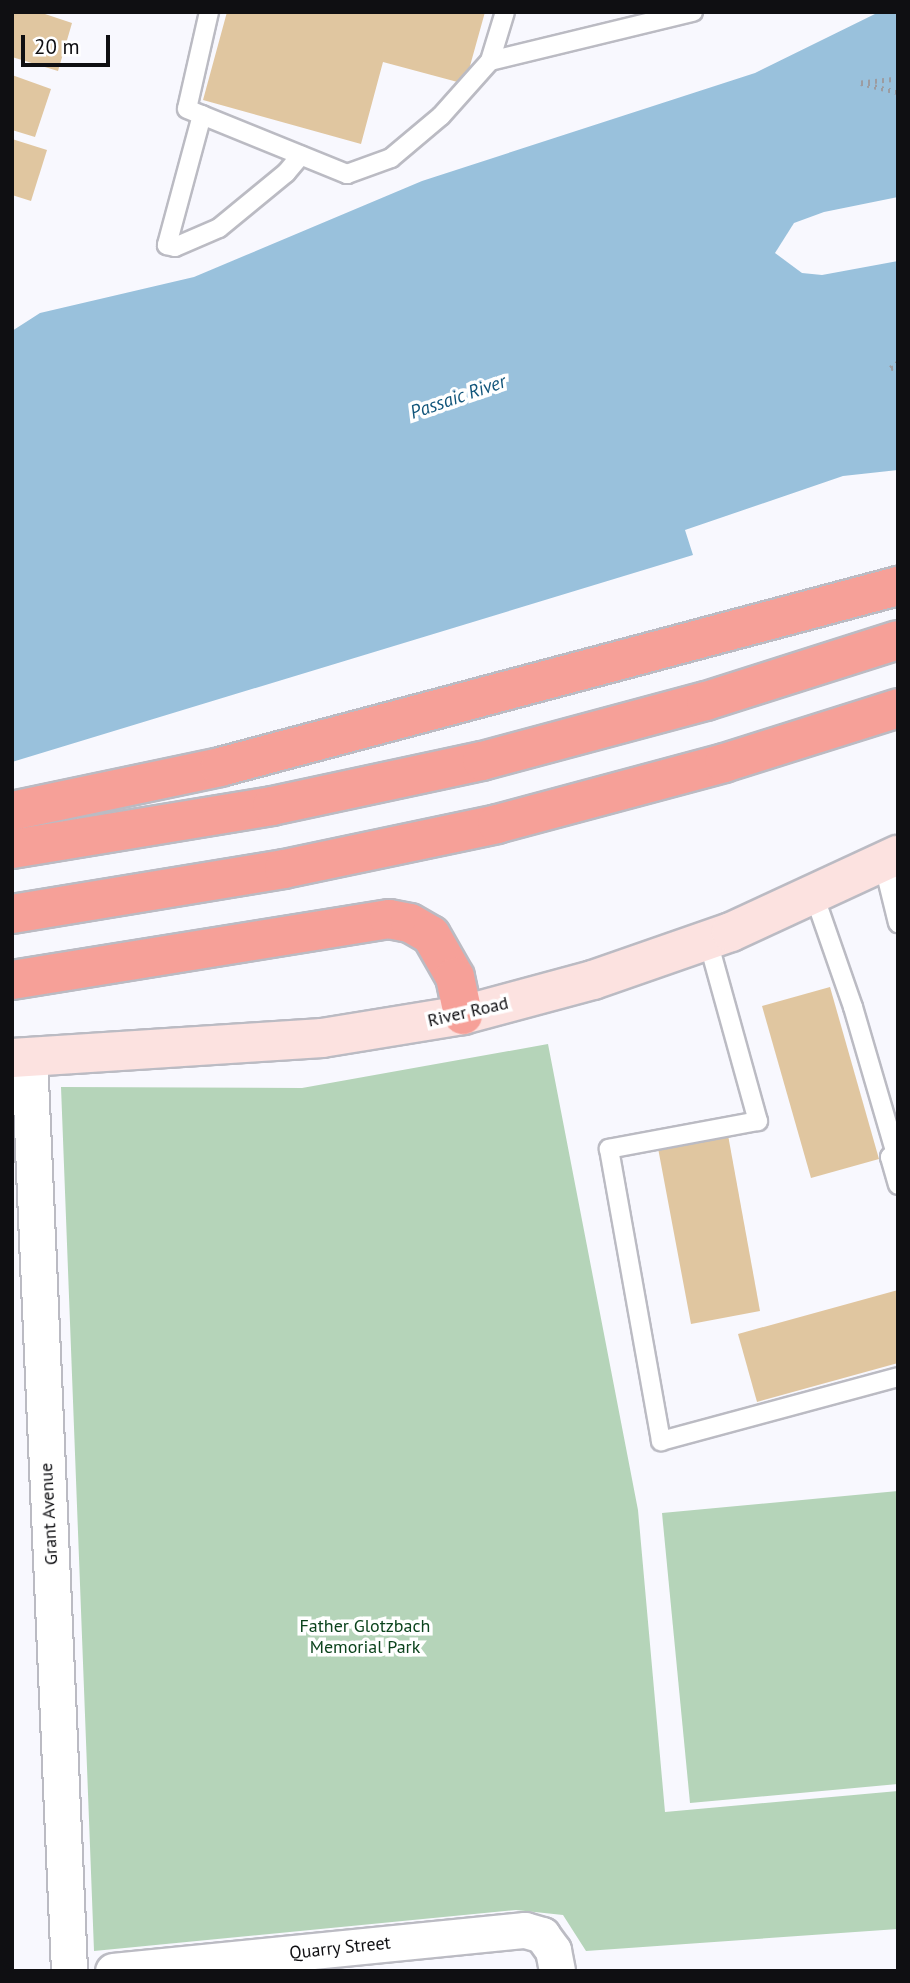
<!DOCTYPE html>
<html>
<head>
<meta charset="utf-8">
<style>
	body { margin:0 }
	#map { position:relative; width:910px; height:1983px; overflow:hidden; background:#f8f8fe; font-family:"PT Sans",sans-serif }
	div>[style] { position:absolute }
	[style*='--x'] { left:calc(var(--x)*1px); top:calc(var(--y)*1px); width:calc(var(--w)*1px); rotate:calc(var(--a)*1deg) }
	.green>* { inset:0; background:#b5d4b9 }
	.water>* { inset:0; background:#99c1dc }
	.pier>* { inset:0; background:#f8f8fe }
	.building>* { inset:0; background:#e0c6a0 }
	.path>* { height:4.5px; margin-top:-2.25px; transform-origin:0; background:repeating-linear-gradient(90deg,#9c9ca1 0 2px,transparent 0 7px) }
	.roads { filter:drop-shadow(2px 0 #bbbbc3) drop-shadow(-2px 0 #bbbbc3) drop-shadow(0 2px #bbbbc3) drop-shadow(0 -2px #bbbbc3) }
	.lane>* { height:18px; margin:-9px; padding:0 9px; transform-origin:9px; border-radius:9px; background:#fff }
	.street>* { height:35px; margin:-17.5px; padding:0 17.5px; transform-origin:17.5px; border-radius:17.5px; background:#fff }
	.secondary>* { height:38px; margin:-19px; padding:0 19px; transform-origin:19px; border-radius:19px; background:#fce2e0 }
	.highway>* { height:38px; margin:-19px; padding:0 19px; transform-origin:19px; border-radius:19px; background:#f6a098 }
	span { translate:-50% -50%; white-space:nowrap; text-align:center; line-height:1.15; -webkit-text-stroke:7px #fff; paint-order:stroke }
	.street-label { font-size:18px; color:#0f0f12 }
	.park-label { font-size:18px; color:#0b431c }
	.water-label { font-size:19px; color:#11557a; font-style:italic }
	.frame { position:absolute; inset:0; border:14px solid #0f0f12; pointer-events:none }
	.scale { position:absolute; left:21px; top:35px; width:89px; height:32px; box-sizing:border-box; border:4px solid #0f0f12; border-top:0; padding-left:9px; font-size:21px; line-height:24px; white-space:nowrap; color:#0f0f12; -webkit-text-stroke:5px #fff; paint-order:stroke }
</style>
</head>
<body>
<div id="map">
	<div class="green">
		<i style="clip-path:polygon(548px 1044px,638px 1510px,665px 1812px,898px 1791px,898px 1929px,586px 1951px,563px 1915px,516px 1910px,94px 1951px,61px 1087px,302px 1088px)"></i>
		<i style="clip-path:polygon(898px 1491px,898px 1784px,690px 1803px,662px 1513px)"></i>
	</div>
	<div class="water">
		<i style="clip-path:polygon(879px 12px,898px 12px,898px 470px,843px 476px,685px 530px,693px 555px,12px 762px,12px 331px,40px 313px,194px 277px,422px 181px,755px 73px)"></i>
	</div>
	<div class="pier">
		<i style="clip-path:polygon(898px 197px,898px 261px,822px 275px,802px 273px,775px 253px,794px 223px,824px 212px)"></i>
	</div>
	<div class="building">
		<i style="clip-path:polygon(12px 12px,39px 12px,72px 23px,58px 71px,12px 57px)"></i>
		<i style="clip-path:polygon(227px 12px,485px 12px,465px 84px,383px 62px,361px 144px,203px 100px)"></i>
		<i style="clip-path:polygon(12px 75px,51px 89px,35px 137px,12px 130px)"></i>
		<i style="clip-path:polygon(12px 139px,47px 150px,31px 201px,12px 195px)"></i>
		<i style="clip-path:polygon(830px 987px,879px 1159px,811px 1178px,762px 1006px)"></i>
		<i style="clip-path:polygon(728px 1135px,760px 1311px,691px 1324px,658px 1148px)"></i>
		<i style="clip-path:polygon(898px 1290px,898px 1363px,757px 1402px,738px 1334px)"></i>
	</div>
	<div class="path">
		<i style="--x:898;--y:79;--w:37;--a:174"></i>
		<i style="--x:861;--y:83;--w:38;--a:14"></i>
		<i style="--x:898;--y:363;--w:9;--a:144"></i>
		<i style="--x:891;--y:368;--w:7;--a:-8"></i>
	</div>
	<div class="roads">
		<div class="lane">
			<i style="--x:209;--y:12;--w:99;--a:102.8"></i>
			<i style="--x:187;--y:109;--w:173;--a:22.1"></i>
			<i style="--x:347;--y:174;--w:47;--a:-20"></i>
			<i style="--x:391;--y:158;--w:65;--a:-40"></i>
			<i style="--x:441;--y:116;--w:74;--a:-48.3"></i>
			<i style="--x:490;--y:61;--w:51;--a:-73"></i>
			<i style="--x:490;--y:61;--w:209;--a:-13.6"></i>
			<i style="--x:202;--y:115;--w:135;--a:105.1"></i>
			<i style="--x:167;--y:245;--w:8;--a:14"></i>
			<i style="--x:175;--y:247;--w:48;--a:-23.4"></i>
			<i style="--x:219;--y:228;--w:87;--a:-39.4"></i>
			<i style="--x:286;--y:173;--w:23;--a:-50"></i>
			<i style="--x:883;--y:862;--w:63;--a:76.2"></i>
			<i style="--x:814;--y:895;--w:119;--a:70.8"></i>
			<i style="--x:853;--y:1007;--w:153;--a:73.7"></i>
			<i style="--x:708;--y:941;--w:187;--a:74.5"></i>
			<i style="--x:758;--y:1121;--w:152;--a:169.4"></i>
			<i style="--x:609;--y:1149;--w:297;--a:79.9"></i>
			<i style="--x:661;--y:1441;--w:245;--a:-15.1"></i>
			<i style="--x:898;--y:1153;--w:9;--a:153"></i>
			<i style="--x:890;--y:1157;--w:29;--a:74"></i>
		</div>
		<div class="street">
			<i style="--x:29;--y:1057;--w:915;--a:87.49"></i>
			<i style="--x:113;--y:1971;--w:414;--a:-5.7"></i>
			<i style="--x:525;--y:1930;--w:18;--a:16"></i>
			<i style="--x:542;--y:1935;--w:19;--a:54"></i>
			<i style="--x:553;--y:1950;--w:21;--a:79"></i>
		</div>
		<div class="secondary">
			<i style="--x:12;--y:1058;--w:311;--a:-3.7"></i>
			<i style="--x:322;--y:1038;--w:143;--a:-9.3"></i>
			<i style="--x:463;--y:1015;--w:135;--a:-15.1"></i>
			<i style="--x:593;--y:980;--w:146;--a:-19.2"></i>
			<i style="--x:731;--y:932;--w:184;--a:-24.8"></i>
		</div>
		<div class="highway">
			<i style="--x:12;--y:811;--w:213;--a:-11.9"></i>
			<i style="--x:220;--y:767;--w:702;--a:-14.95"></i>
			<i style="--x:12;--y:849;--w:264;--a:-9.4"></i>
			<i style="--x:272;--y:806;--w:215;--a:-12.1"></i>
			<i style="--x:482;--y:761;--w:232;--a:-15"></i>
			<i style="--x:706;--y:701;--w:201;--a:-17.6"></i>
			<i style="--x:12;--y:914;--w:276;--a:-9.4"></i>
			<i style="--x:284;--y:869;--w:218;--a:-11.9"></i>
			<i style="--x:497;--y:824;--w:235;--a:-15"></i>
			<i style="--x:724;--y:763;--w:182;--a:-17.5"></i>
			<i style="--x:12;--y:980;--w:382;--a:-9.2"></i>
			<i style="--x:389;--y:919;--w:21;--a:11"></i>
			<i style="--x:410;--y:923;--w:24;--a:30"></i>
			<i style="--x:431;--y:935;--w:48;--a:60.3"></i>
			<i style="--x:455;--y:977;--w:39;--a:78"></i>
		</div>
	</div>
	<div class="street-label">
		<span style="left:468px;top:1012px;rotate:-13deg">River Road</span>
		<span style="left:49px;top:1514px;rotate:-93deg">Grant Avenue</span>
		<span style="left:340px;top:1948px;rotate:-6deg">Quarry Street</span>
	</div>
	<div class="park-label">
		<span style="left:365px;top:1637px">Father Glotzbach<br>Memorial Park</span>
	</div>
	<div class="water-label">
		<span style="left:458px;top:397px;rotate:-19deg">Passaic River</span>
	</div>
	<div class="frame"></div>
	<div class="scale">20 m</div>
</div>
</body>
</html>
